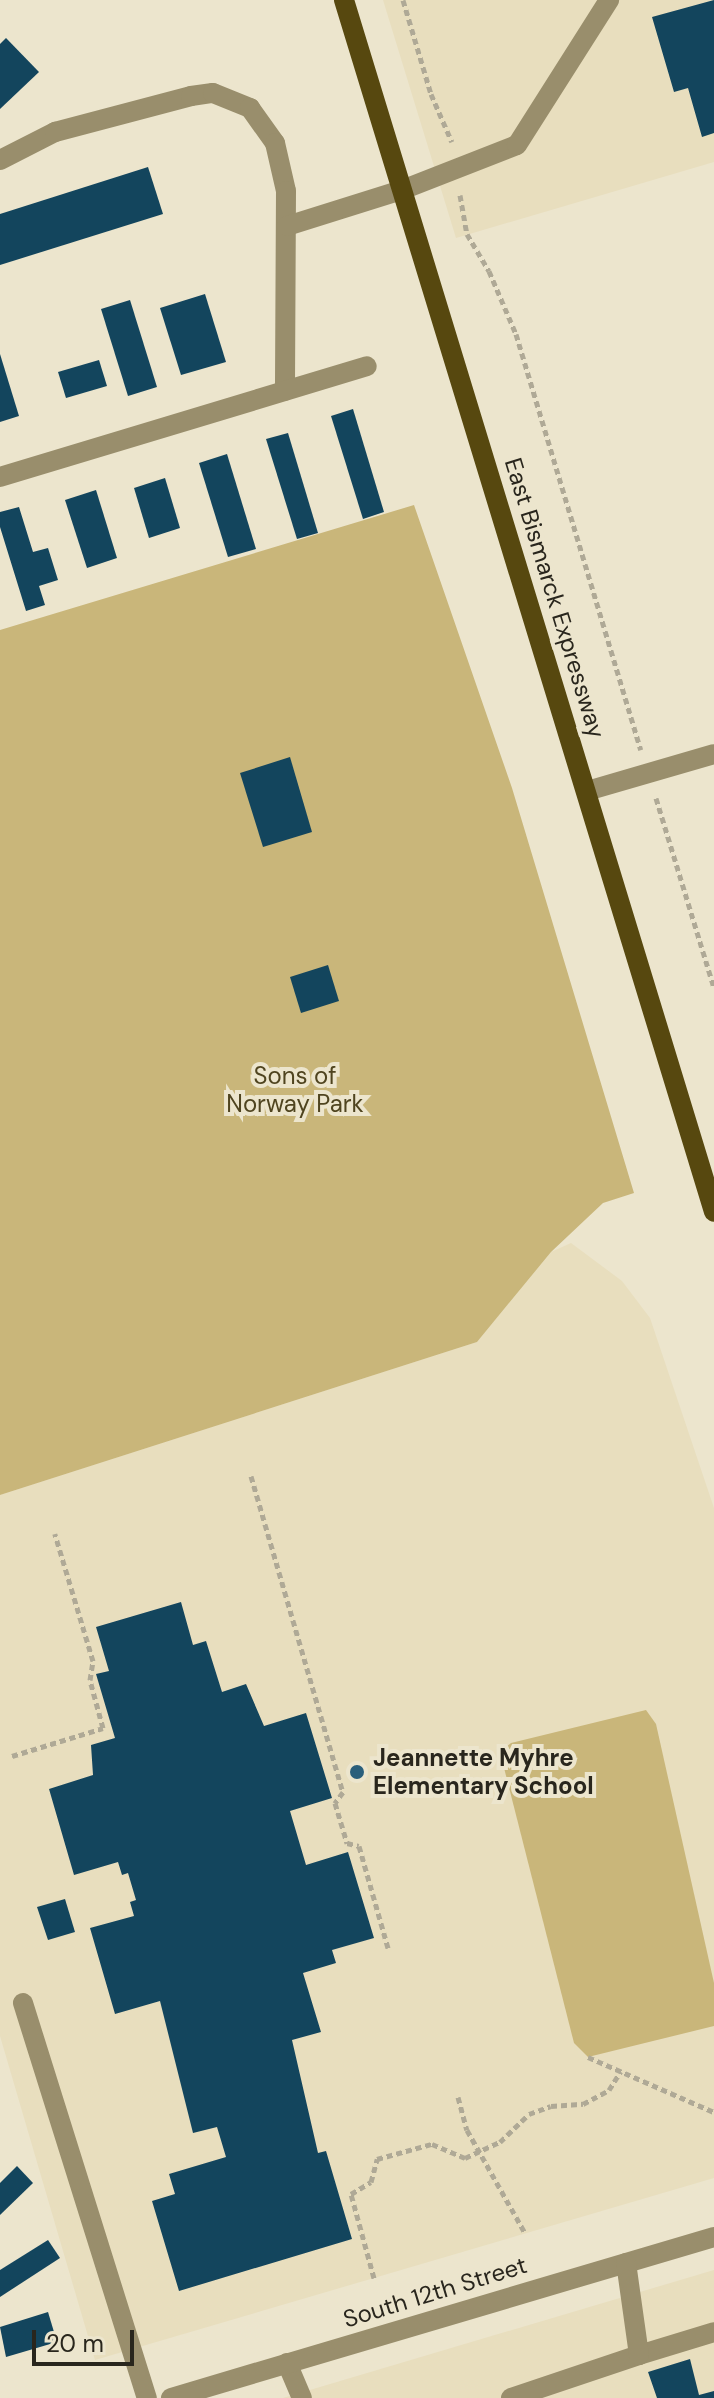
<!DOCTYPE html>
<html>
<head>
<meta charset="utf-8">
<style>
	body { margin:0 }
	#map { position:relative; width:714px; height:2398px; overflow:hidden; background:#ece5cd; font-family:"DM Sans",sans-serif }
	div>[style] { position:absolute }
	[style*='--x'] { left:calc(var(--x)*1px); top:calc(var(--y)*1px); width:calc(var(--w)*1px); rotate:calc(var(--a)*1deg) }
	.built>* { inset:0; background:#e8debe }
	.green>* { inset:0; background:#c9b67a }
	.building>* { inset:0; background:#13455d }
	.path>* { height:5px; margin-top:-2.5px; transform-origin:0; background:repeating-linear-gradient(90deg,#afa996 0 6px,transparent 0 10px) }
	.minor>* { height:20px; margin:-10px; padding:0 10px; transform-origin:10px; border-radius:10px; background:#998e6c }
	.major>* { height:20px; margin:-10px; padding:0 10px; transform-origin:10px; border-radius:10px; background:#57480f }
	.dots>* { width:22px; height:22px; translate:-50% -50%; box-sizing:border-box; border:4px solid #ece5cd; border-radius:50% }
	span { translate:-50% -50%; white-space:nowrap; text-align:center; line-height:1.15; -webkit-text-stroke:8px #ece5cd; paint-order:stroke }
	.street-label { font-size:24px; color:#29261d }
	.park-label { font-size:24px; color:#4f441f }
	.poi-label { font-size:24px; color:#29261d; font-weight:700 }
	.left { translate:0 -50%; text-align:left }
	.scale { position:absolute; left:32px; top:2330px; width:102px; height:36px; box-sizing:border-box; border:4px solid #29261d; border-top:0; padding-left:10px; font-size:24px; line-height:28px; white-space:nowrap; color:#29261d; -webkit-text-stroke:6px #ece5cd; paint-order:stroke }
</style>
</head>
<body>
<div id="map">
	<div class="built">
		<i style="clip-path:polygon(383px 0,714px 0,714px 162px,456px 238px)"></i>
		<i style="clip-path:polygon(571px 1243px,622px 1281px,650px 1318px,714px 1508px,714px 2178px,95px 2360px,0 2036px,0 1495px,477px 1342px,551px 1252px)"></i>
		<i style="clip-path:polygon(714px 2270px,714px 2398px,283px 2398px)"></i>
	</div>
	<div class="green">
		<i style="clip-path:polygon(414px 505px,512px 788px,634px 1193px,603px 1203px,551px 1252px,477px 1342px,0 1495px,0 630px)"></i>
		<i style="clip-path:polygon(646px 1710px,656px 1724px,714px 1983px,714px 2026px,588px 2057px,574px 2043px,500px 1752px,511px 1743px)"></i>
	</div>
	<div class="building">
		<i style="clip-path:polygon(714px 0,714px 133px,702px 137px,688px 88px,674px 92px,652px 17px)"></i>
		<i style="clip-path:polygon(6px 38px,39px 72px,0 109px,0 44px)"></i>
		<i style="clip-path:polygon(148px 167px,163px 214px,0 265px,0 214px)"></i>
		<i style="clip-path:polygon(205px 294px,226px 362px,181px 375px,160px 308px)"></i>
		<i style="clip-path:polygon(130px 300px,157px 387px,128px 396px,101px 309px)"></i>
		<i style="clip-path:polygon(0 354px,19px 416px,0 422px)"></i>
		<i style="clip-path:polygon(99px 360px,107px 386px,66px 398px,58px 372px)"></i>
		<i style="clip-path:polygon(353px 409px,384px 512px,363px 519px,331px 416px)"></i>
		<i style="clip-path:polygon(288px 433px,318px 533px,297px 539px,266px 439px)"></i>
		<i style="clip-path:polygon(227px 454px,256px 549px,228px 557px,199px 463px)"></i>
		<i style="clip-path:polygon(165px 478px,180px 528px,149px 538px,134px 488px)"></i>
		<i style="clip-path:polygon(96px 490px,117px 558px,87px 568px,65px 500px)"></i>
		<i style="clip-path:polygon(19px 507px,33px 552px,48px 548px,58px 580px,39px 586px,45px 605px,26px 611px,0 527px,0 512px)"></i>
		<i style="clip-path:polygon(290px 757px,312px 832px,263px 847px,240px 773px)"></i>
		<i style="clip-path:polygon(328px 965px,339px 1001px,301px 1013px,290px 977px)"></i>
		<i style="clip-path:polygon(181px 1602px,193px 1645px,206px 1641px,222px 1692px,246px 1684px,264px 1726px,306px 1713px,332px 1798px,290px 1811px,306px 1865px,348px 1852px,374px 1938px,332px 1950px,336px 1963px,303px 1973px,321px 2032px,292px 2040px,318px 2153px,326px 2151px,352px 2239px,179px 2291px,152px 2201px,175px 2194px,169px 2174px,226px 2157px,217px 2127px,193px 2133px,160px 2001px,115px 2014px,90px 1928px,134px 1916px,130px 1902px,136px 1900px,128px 1873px,122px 1875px,118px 1862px,74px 1875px,49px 1789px,93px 1775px,91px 1745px,115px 1738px,96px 1674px,109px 1671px,96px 1627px)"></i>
		<i style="clip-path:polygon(65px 1899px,75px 1932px,48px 1940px,37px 1907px)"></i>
		<i style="clip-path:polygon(17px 2166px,33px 2183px,0 2215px,0 2183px)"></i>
		<i style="clip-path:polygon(48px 2240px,60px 2258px,0 2297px,0 2270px)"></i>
		<i style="clip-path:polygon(48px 2312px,57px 2342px,6px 2357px,0 2327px)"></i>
		<i style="clip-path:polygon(690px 2359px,699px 2395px,714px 2391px,714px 2398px,657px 2398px,648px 2372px)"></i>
	</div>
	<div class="path">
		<i style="--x:403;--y:0;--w:98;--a:73.4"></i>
		<i style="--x:431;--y:94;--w:52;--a:66.4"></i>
		<i style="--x:460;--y:195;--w:40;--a:80"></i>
		<i style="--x:467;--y:234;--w:43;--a:59.3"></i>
		<i style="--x:489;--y:271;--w:69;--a:66.8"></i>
		<i style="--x:516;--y:334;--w:434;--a:73.3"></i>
		<i style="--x:656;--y:798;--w:199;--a:73"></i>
		<i style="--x:251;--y:1476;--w:329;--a:73.8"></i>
		<i style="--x:343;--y:1792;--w:14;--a:126"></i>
		<i style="--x:335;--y:1803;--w:42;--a:73.3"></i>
		<i style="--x:347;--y:1843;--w:12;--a:14"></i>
		<i style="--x:359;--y:1846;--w:106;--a:74.1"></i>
		<i style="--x:12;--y:1756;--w:95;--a:-17.1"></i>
		<i style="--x:103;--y:1728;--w:50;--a:-105.2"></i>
		<i style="--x:90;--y:1680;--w:19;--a:-81"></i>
		<i style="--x:93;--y:1661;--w:133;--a:-106.7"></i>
		<i style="--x:588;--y:2057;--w:137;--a:23.6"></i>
		<i style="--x:458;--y:2097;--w:34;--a:75"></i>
		<i style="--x:467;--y:2130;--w:118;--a:60.6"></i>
		<i style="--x:374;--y:2278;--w:87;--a:-105.3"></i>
		<i style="--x:351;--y:2194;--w:23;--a:-31"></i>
		<i style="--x:371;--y:2182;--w:24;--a:-75"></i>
		<i style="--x:377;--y:2159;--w:57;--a:-15.3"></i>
		<i style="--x:432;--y:2144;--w:36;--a:23"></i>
		<i style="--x:465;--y:2158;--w:38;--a:-25"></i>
		<i style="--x:500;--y:2142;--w:40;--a:-44"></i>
		<i style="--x:529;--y:2114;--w:23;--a:-20"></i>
		<i style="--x:551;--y:2106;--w:32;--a:-4"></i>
		<i style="--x:583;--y:2104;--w:30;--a:-28"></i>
		<i style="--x:609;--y:2090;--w:22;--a:-58"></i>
	</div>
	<div class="minor">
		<i style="--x:0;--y:160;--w:62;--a:-27"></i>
		<i style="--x:55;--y:132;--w:141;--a:-14.8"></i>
		<i style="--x:191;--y:96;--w:22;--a:-8"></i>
		<i style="--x:213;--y:93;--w:40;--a:22"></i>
		<i style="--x:250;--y:108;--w:43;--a:54.5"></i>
		<i style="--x:275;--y:143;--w:49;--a:77.1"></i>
		<i style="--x:286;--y:191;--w:200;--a:90.3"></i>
		<i style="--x:287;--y:226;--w:121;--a:-17.4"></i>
		<i style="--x:402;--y:190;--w:123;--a:-21.4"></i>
		<i style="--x:517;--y:145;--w:172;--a:-57.6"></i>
		<i style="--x:0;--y:477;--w:383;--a:-16.8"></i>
		<i style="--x:587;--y:791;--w:132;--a:-16.2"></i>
		<i style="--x:23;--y:2003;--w:414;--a:72.6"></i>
		<i style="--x:639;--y:2355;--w:78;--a:-17"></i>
		<i style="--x:287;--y:2363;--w:38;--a:67"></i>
		<i style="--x:171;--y:2398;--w:566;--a:-16.52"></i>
		<i style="--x:511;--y:2398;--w:135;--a:-18.6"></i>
		<i style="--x:639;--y:2355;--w:93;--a:-98"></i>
	</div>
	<div class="major">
		<i style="--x:344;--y:0;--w:1267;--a:73.02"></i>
	</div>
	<div class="dots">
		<i style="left:357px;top:1772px;background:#2a5f7b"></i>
	</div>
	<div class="street-label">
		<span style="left:555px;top:598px;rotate:73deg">East Bismarck Expressway</span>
		<span style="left:435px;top:2292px;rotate:-17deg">South 12th Street</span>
	</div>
	<div class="park-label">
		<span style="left:295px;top:1090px">Sons of<br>Norway Park</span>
	</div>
	<div class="poi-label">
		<span class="left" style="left:373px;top:1772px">Jeannette Myhre<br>Elementary School</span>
	</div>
	<div class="scale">20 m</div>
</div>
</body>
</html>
